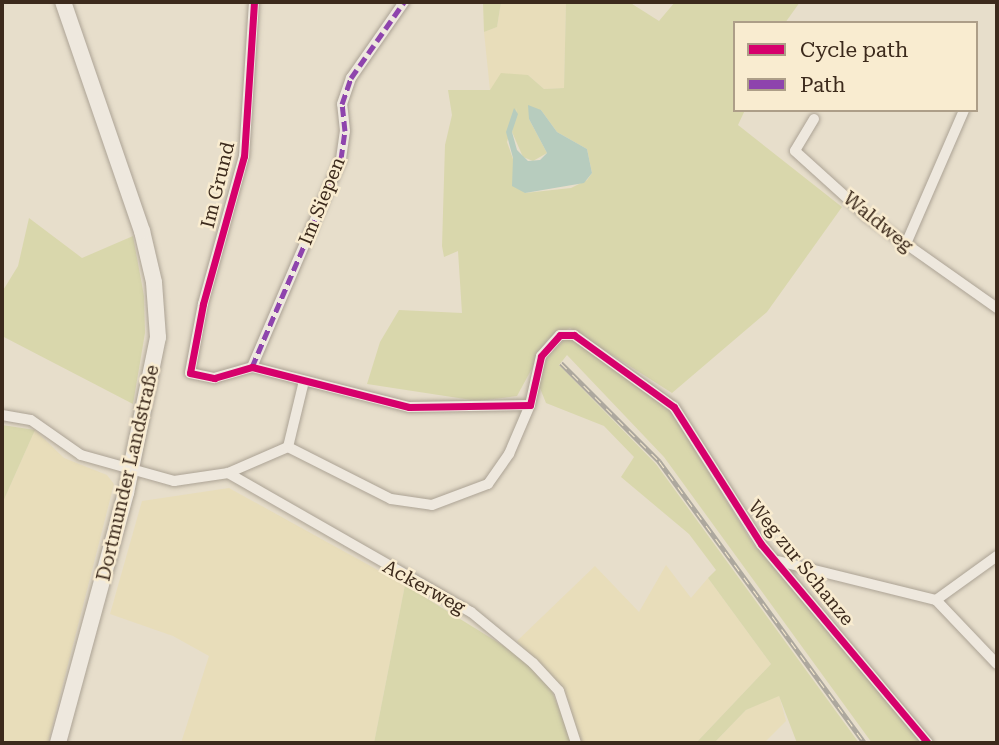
<!DOCTYPE html>
<meta charset="utf-8">
<style>
body{margin:0}
#map{position:relative;width:999px;height:745px;overflow:hidden;background:#e7decb;font-family:"Roboto Serif",serif}
div>[style]{position:absolute}
.farmland>*{inset:0;background:#e8ddba}
.green>*{inset:0;background:#d9d7ac}
.water>*{inset:0;background:#b7ccbe}
.roads{filter:drop-shadow(0 0 2px #aca395) drop-shadow(0 0 2px #aca395)}
.street>*{height:10px;margin:-5px;padding:0 5px;transform-origin:5px;border-radius:5px;background:#eee8de}
.secondary>*{height:16px;margin:-8px;padding:0 8px;transform-origin:8px;border-radius:8px;background:#eee8de}
.rail>*{height:5px;margin-top:-2.5px;transform-origin:0;background:repeating-linear-gradient(90deg,#f9ecd0 0 8px,#ada89e 0 16px);box-sizing:border-box;border-block:2px solid #ada89e}
.quiet>*{height:5px;margin-top:-2.5px;transform-origin:0;background:repeating-linear-gradient(90deg,#8e44ad 0 10px,transparent 0 15px)}
.cycleway>*{height:7px;margin:-3.5px;padding:0 3.5px;transform-origin:3.5px;border-radius:3.5px;background:#d6006c}
span{translate:-50% -50%;white-space:nowrap;text-align:center;line-height:1.15;-webkit-text-stroke:5px #f9ecd0;paint-order:stroke}
.street-label{font-size:19px;color:#3c2a1c}
.frame{position:absolute;inset:0;border:4px solid #3c2a1c;pointer-events:none}
.legend{position:absolute;left:733px;top:21px;width:245px;height:91px;box-sizing:border-box;background:#f9ecd0;border:2px solid #ad9e88;margin:0;padding:9px 12px;list-style:none;font-size:21px;color:#3c2a1c}
.legend li{display:flex;align-items:center;gap:14px;height:35px}
.legend b{width:35px;border:2px solid #ad9e88}
</style>
<div id="map">
<div class="farmland">
<div style="clip-path:polygon(501px 2px,566px 2px,564px 88px,544px 89px,528px 75px,490px 90px,484px 32px,497px 27px)"></div>
<div style="clip-path:polygon(35px 430px,64px 458px,107px 475px,114px 484px,48px 743px,2px 743px,2px 504px)"></div>
<div style="clip-path:polygon(229px 488px,405px 585px,374px 743px,181px 743px,209px 656px,173px 636px,110px 614px,142px 501px)"></div>
<div style="clip-path:polygon(666px 565px,691px 598px,708px 578px,771px 664px,696px 743px,581px 743px,567px 698px,517px 641px,595px 566px,639px 612px)"></div>
<div style="clip-path:polygon(779px 695px,786px 721px,764px 743px,714px 743px,746px 710px)"></div>
</div>
<div class="green">
<div style="clip-path:polygon(483px 2px,501px 2px,497px 27px,484px 32px)"></div>
<div style="clip-path:polygon(evenodd,566px 2px,629px 2px,659px 21px,675px 2px,800px 2px,785px 23px,735px 23px,735px 110px,745px 110px,738px 125px,842px 207px,767px 312px,672px 393px,570px 328px,548px 339px,517px 396px,478px 401px,367px 384px,380px 342px,399px 310px,462px 313px,458px 251px,444px 257px,442px 246px,445px 145px,452px 115px,448px 90px,490px 90px,501px 73px,528px 75px,544px 89px,564px 88px,566px 2px,517px 108px,512px 132px,523px 157px,533px 161px,547px 153px,529px 119px,541px 110px,557px 132px,587px 149px,592px 173px,587px 180px,571px 188px,525px 193px,507px 142px,517px 108px)"></div>
<div style="clip-path:polygon(29px 218px,82px 258px,133px 236px,144px 296px,145px 333px,133px 404px,2px 336px,2px 292px,18px 266px)"></div>
<div style="clip-path:polygon(566px 338px,573px 338px,672px 413px,753px 544px,873px 680px,920px 743px,872px 743px,664px 457px,567px 355px,559px 365px,656px 464px,859px 743px,797px 743px,779px 696px,746px 710px,714px 743px,696px 743px,771px 664px,708px 578px,716px 570px,689px 534px,621px 477px,634px 457px,604px 426px,546px 403px,538px 383px,544px 361px)"></div>
<div style="clip-path:polygon(2px 425px,35px 430px,2px 504px)"></div>
<div style="clip-path:polygon(405px 585px,525px 659px,551px 689px,573px 743px,374px 743px)"></div>
</div>
<div class="water">
<div style="clip-path:polygon(528px 105px,541px 110px,557px 132px,587px 149px,592px 173px,584px 183px,525px 193px,512px 186px,513px 158px,506px 132px,514px 108px,518px 114px,512px 132px,517px 150px,528px 161px,540px 160px,547px 153px,529px 119px)"></div>
</div>
<div class="roads">
<div class="street">
<div style="left:254px;top:2px;width:154px;rotate:93.7deg"></div>
<div style="left:244px;top:156px;width:154px;rotate:105.5deg"></div>
<div style="left:203px;top:304px;width:70px;rotate:100.7deg"></div>
<div style="left:190px;top:373px;width:25px;rotate:12deg"></div>
<div style="left:214px;top:378px;width:40px;rotate:-16deg"></div>
<div style="left:252px;top:367px;width:162px;rotate:14.3deg"></div>
<div style="left:409px;top:407px;width:121px;rotate:-0.9deg"></div>
<div style="left:530px;top:405px;width:50px;rotate:-77.3deg"></div>
<div style="left:541px;top:356px;width:28px;rotate:-48deg"></div>
<div style="left:560px;top:335px;width:14px"></div>
<div style="left:574px;top:335px;width:123px;rotate:35.8deg"></div>
<div style="left:674px;top:407px;width:162px;rotate:57.6deg"></div>
<div style="left:761px;top:544px;width:260px;rotate:50deg"></div>
<div style="left:814px;top:119px;width:37px;rotate:121deg"></div>
<div style="left:795px;top:151px;width:98px;rotate:42.1deg"></div>
<div style="left:868px;top:217px;width:158px;rotate:35.2deg"></div>
<div style="left:905px;top:246px;width:148px;rotate:-66.5deg"></div>
<div style="left:252px;top:367px;width:226px;rotate:-66.8deg"></div>
<div style="left:341px;top:159px;width:28px;rotate:-82deg"></div>
<div style="left:345px;top:131px;width:27px;rotate:-96deg"></div>
<div style="left:342px;top:104px;width:28px;rotate:-71deg"></div>
<div style="left:351px;top:78px;width:93px;rotate:-55.1deg"></div>
<div style="left:2px;top:415px;width:29px;rotate:10deg"></div>
<div style="left:31px;top:420px;width:61px;rotate:35deg"></div>
<div style="left:81px;top:455px;width:97px;rotate:15.6deg"></div>
<div style="left:174px;top:481px;width:55px;rotate:-8.4deg"></div>
<div style="left:228px;top:473px;width:65px;rotate:-23.4deg"></div>
<div style="left:288px;top:447px;width:115px;rotate:26.8deg"></div>
<div style="left:391px;top:499px;width:41px;rotate:8.3deg"></div>
<div style="left:432px;top:505px;width:60px;rotate:-20.6deg"></div>
<div style="left:488px;top:484px;width:37px;rotate:-55deg"></div>
<div style="left:509px;top:454px;width:53px;rotate:-66.8deg"></div>
<div style="left:288px;top:447px;width:68px;rotate:-76.4deg"></div>
<div style="left:228px;top:473px;width:280px;rotate:29.8deg"></div>
<div style="left:471px;top:612px;width:80px;rotate:39.4deg"></div>
<div style="left:533px;top:663px;width:38px;rotate:47deg"></div>
<div style="left:559px;top:691px;width:55px;rotate:71.9deg"></div>
<div style="left:778px;top:561px;width:163px;rotate:13.9deg"></div>
<div style="left:936px;top:600px;width:88px;rotate:46.4deg"></div>
<div style="left:936px;top:600px;width:75px;rotate:-35.8deg"></div>
</div>
<div class="secondary">
<div style="left:58px;top:743px;width:259px;rotate:-74.8deg"></div>
<div style="left:126px;top:493px;width:159px;rotate:-78.4deg"></div>
<div style="left:158px;top:337px;width:55px;rotate:-94.2deg"></div>
<div style="left:154px;top:282px;width:52px;rotate:-103.2deg"></div>
<div style="left:142px;top:231px;width:242px;rotate:-109deg"></div>
</div>
</div>
<div class="rail">
<div style="left:561px;top:363px;width:139px;rotate:45deg"></div>
<div style="left:659px;top:461px;width:349px;rotate:53.9deg"></div>
</div>
<div class="quiet">
<div style="left:252px;top:367px;width:226px;rotate:-66.8deg"></div>
<div style="left:341px;top:159px;width:28px;rotate:-82deg"></div>
<div style="left:345px;top:131px;width:27px;rotate:-96deg"></div>
<div style="left:342px;top:104px;width:28px;rotate:-71deg"></div>
<div style="left:351px;top:78px;width:93px;rotate:-55.1deg"></div>
</div>
<div class="cycleway">
<div style="left:254px;top:2px;width:154px;rotate:93.7deg"></div>
<div style="left:244px;top:156px;width:154px;rotate:105.5deg"></div>
<div style="left:203px;top:304px;width:70px;rotate:100.7deg"></div>
<div style="left:190px;top:373px;width:25px;rotate:12deg"></div>
<div style="left:214px;top:378px;width:40px;rotate:-16deg"></div>
<div style="left:252px;top:367px;width:162px;rotate:14.3deg"></div>
<div style="left:409px;top:407px;width:121px;rotate:-0.9deg"></div>
<div style="left:530px;top:405px;width:50px;rotate:-77.3deg"></div>
<div style="left:541px;top:356px;width:28px;rotate:-48deg"></div>
<div style="left:560px;top:335px;width:14px"></div>
<div style="left:574px;top:335px;width:123px;rotate:35.8deg"></div>
<div style="left:674px;top:407px;width:162px;rotate:57.6deg"></div>
<div style="left:761px;top:544px;width:260px;rotate:50deg"></div>
</div>
<div class="street-label">
<span style="left:218px;top:185px;rotate:-76deg">Im Grund</span>
<span style="left:322px;top:201px;rotate:-68deg">Im Siepen</span>
<span style="left:878px;top:222px;rotate:39deg">Waldweg</span>
<span style="left:128px;top:473px;rotate:-77deg">Dortmunder Landstraße</span>
<span style="left:801px;top:563px;rotate:51deg">Weg zur Schanze</span>
<span style="left:424px;top:587px;rotate:29deg">Ackerweg</span>
</div>
<div class="frame"></div>
<ul class="legend">
<li><b style="height:9px;background:#d6006c"></b>Cycle path</li>
<li><b style="height:9px;background:#8e44ad"></b>Path</li>
</ul>
</div>
